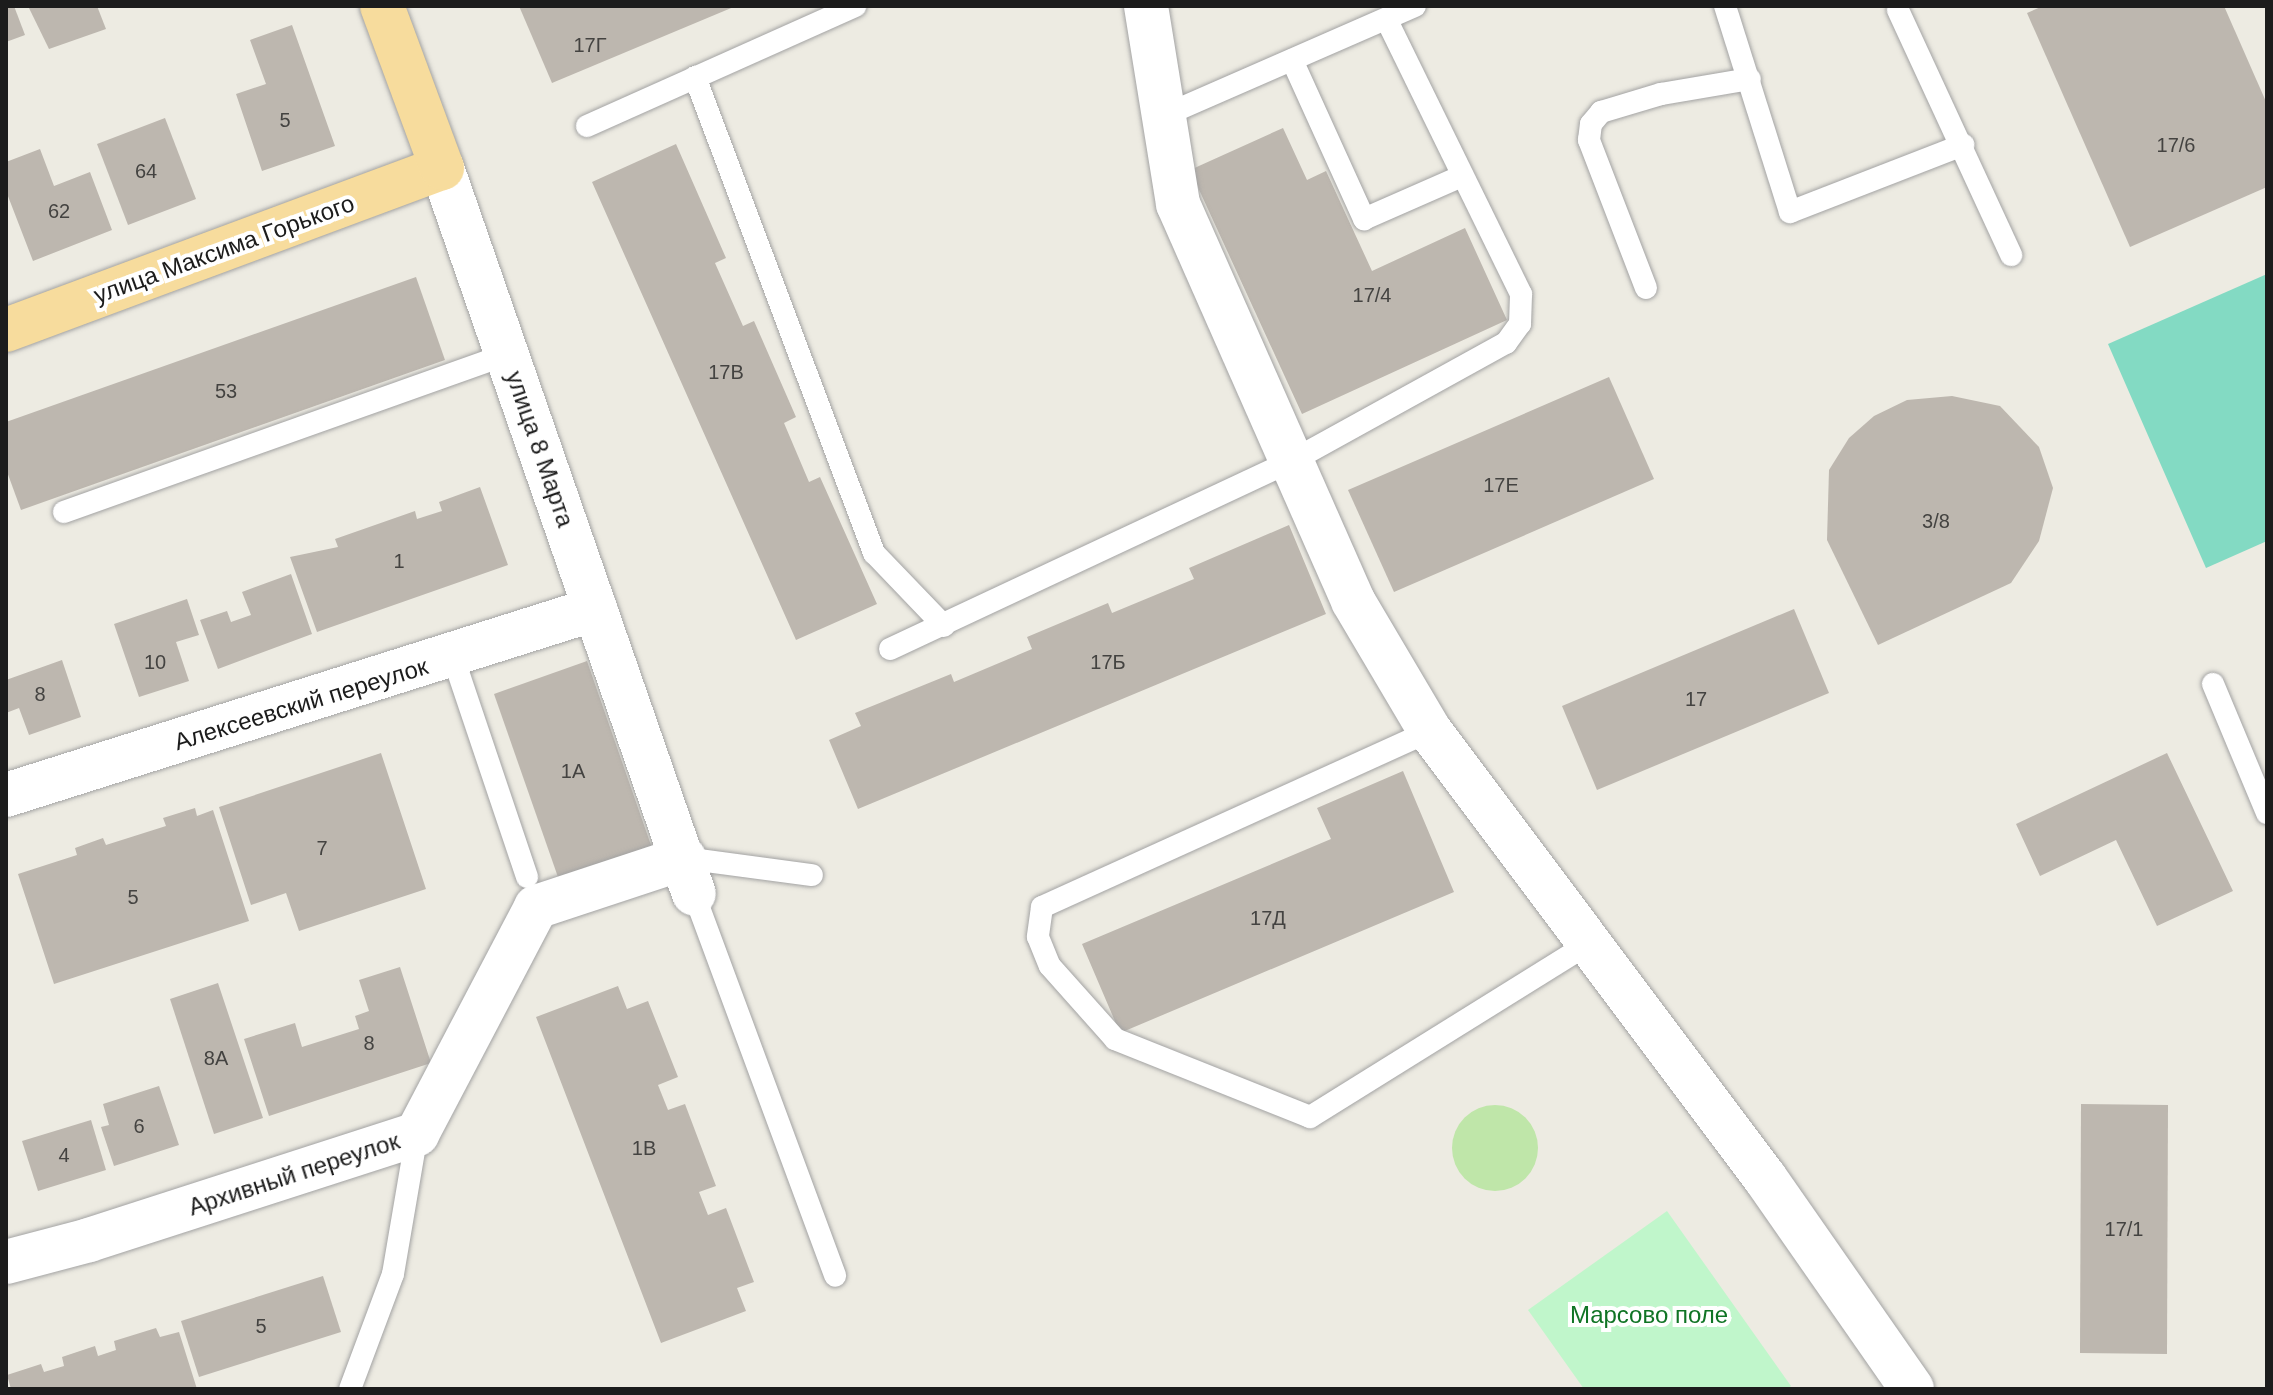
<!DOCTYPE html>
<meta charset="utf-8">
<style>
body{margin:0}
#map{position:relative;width:2273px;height:1395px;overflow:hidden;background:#edebe2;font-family:Helvetica,sans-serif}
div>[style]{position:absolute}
.grass>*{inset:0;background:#bfe6a9}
.round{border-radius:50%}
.park>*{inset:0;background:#c0f6cb}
.pitch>*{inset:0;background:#83dac3}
.building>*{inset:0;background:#bdb7af}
.roads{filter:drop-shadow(0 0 2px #a3a3a3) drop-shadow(0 0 2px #a3a3a3)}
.service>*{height:22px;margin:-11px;padding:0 11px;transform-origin:11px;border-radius:11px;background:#fff}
.minor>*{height:44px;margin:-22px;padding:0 22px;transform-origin:22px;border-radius:22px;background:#fff}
.primary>*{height:44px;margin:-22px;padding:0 22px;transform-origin:22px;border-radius:22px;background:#f7dc9d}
span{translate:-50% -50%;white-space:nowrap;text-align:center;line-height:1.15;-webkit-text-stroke:8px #fff;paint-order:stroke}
.number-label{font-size:20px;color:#444341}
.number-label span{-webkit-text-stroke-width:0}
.street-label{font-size:24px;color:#1c1c1c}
.park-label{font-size:24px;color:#107425}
.frame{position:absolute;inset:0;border:8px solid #1c1c1c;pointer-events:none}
</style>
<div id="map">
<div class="grass">
<div class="round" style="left:1452px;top:1105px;width:86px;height:86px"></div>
</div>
<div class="park">
<div style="clip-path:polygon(1667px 1211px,1791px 1386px,1787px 1389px,1584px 1389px,1528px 1310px)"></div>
</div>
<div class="pitch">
<div style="clip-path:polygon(2267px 274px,2267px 541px,2206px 568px,2108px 344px)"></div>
</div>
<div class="building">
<div style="clip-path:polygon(6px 6px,14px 6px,25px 35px,6px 42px)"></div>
<div style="clip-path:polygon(28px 6px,97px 6px,106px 29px,49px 49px)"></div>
<div style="clip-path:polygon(519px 6px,736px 6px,552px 83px)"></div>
<div style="clip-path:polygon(2043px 6px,2224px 6px,2267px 104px,2267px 187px,2130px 247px,2027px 13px)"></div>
<div style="clip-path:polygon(292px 25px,335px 146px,262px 171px,236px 94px,266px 84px,250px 40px)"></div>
<div style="clip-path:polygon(165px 118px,196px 199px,128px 225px,97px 144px)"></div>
<div style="clip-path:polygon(1283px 128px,1307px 180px,1326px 171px,1372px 271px,1465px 228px,1507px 320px,1302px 414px,1190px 170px)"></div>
<div style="clip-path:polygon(676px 144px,726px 258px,715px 263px,743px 326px,754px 321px,796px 417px,784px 423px,809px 482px,820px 477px,877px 604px,796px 640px,592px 182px)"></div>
<div style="clip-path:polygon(40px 149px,54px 186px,90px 172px,112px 230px,33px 261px,6px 191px,6px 162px)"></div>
<div style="clip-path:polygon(416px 277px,445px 360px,21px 510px,6px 469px,6px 422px)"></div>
<div style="clip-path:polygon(1609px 377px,1654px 479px,1394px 592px,1348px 490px)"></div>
<div style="clip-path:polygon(1952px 396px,2000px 406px,2039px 447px,2053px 488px,2039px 541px,2011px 583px,1878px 645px,1827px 540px,1829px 470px,1849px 438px,1874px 416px,1907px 400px)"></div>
<div style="clip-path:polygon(480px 487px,508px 565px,317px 632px,290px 557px,338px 547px,335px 539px,415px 511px,417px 519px,442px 511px,439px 502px)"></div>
<div style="clip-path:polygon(1289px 525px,1326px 614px,858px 809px,829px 740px,861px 726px,855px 713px,951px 674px,954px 682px,1032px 649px,1027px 637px,1108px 603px,1112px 613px,1194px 579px,1189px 568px)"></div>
<div style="clip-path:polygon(291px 574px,312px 634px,218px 669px,200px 620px,227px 611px,231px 622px,251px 615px,242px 592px)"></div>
<div style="clip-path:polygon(187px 599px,199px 635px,176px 642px,189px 681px,139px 697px,114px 624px)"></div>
<div style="clip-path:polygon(1794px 609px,1829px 693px,1597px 790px,1562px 706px)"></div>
<div style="clip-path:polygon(62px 660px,81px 717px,29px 735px,19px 708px,6px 713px,6px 680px)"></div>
<div style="clip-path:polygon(587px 661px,652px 848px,559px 880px,494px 694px)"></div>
<div style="clip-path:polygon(381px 753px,426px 889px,299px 931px,286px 893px,251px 905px,219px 807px)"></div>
<div style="clip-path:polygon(2167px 753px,2233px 891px,2157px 926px,2116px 840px,2040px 876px,2016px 824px)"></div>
<div style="clip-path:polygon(1403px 771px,1454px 892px,1120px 1033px,1082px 944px,1331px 839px,1317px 808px)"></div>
<div style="clip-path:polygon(195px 808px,197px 816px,213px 810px,249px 921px,54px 984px,18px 874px,77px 855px,75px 848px,103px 838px,106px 845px,166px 826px,163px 818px)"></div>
<div style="clip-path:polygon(400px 967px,431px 1063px,269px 1116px,244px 1039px,295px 1023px,302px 1047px,359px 1029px,355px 1016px,369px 1011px,359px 980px)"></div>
<div style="clip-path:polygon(218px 983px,263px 1118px,214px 1134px,170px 999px)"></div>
<div style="clip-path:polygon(618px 986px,627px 1009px,648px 1001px,678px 1077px,658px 1085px,668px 1110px,685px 1104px,716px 1186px,699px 1192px,708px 1215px,726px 1208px,754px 1282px,737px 1288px,746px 1311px,661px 1343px,536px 1017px)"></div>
<div style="clip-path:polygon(159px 1086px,179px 1145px,114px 1166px,101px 1127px,109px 1125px,103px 1104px)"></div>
<div style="clip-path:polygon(2081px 1104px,2168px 1105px,2167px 1354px,2080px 1353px)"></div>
<div style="clip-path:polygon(91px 1120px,106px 1170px,38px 1191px,22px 1141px)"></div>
<div style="clip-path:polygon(323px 1276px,341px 1332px,199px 1377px,181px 1321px)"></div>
<div style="clip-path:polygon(156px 1328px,160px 1337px,179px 1332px,197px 1389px,11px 1389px,7px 1375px,41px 1364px,44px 1372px,64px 1366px,62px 1357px,95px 1346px,98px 1356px,116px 1350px,114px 1341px)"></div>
</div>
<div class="roads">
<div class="service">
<div style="left:1725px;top:6px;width:216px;rotate:72.5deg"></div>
<div style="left:1790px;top:212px;width:186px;rotate:-21.2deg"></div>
<div style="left:1898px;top:10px;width:270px;rotate:65.2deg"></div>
<div style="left:1292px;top:60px;width:175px;rotate:65.6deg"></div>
<div style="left:1364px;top:219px;width:107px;rotate:-23.7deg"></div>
<div style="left:695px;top:77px;width:509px;rotate:69.39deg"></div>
<div style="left:874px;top:553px;width:101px;rotate:46.2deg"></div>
<div style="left:1163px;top:116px;width:275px;rotate:-23.6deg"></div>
<div style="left:587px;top:126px;width:294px;rotate:-24.1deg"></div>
<div style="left:1646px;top:288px;width:159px;rotate:-111.1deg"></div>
<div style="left:1589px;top:140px;width:16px;rotate:-83deg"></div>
<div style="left:1591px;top:124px;width:16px;rotate:-50deg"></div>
<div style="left:1601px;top:112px;width:63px;rotate:-16.7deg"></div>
<div style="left:1661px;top:94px;width:90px;rotate:-9.6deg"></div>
<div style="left:64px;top:512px;width:470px;rotate:-19.6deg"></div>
<div style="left:890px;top:649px;width:442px;rotate:-25.1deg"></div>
<div style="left:1290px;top:462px;width:247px;rotate:-28.9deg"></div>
<div style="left:1506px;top:343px;width:24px;rotate:-54deg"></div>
<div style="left:1520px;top:324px;width:30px;rotate:-88deg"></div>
<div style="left:1521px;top:294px;width:305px;rotate:-116.1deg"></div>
<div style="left:453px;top:657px;width:232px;rotate:71.4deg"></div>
<div style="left:2213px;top:684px;width:140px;rotate:67.3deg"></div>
<div style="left:1430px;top:731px;width:426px;rotate:155.6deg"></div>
<div style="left:1042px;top:907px;width:30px;rotate:98deg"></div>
<div style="left:1038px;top:937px;width:31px;rotate:68deg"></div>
<div style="left:1050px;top:966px;width:98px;rotate:48.3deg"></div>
<div style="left:1115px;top:1039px;width:210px;rotate:21.8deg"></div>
<div style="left:1310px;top:1117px;width:330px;rotate:-31.9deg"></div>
<div style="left:684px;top:858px;width:129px;rotate:7.6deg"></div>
<div style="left:694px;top:894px;width:407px;rotate:69.7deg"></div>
<div style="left:350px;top:1389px;width:123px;rotate:-69.5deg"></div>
<div style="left:393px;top:1274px;width:142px;rotate:-80.3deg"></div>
</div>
<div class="minor">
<div style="left:1146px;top:6px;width:201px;rotate:80.8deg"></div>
<div style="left:1178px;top:204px;width:434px;rotate:66.2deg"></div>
<div style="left:1353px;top:601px;width:151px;rotate:59.4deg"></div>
<div style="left:1430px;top:731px;width:559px;rotate:53.15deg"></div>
<div style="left:1765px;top:1178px;width:257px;rotate:55.1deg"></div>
<div style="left:442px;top:168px;width:768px;rotate:70.86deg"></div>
<div style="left:6px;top:795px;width:618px;rotate:-17.53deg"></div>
<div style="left:6px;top:1262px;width:86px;rotate:-14.8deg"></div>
<div style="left:89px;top:1240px;width:345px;rotate:-17.9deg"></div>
<div style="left:417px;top:1134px;width:256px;rotate:-62.3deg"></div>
<div style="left:536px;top:907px;width:156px;rotate:-18.3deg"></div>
</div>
<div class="primary">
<div style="left:6px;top:330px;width:465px;rotate:-20.4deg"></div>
<div style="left:442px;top:168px;width:173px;rotate:-110.3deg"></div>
</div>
</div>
<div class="number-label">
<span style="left:590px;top:45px">17Г</span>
<span style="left:285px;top:120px">5</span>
<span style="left:2176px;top:145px">17/6</span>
<span style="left:146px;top:171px">64</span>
<span style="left:59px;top:211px">62</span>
<span style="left:1372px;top:295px">17/4</span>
<span style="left:726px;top:372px">17В</span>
<span style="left:226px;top:391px">53</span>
<span style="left:1501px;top:485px">17E</span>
<span style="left:1936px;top:521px">3/8</span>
<span style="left:399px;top:561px">1</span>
<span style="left:155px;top:662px">10</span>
<span style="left:1108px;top:662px">17Б</span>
<span style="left:40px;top:694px">8</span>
<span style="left:1696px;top:699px">17</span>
<span style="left:573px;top:771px">1А</span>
<span style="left:322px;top:848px">7</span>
<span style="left:133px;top:897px">5</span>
<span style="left:1268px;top:918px">17Д</span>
<span style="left:369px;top:1043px">8</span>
<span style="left:216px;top:1058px">8А</span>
<span style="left:139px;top:1126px">6</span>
<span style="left:644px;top:1148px">1В</span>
<span style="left:64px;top:1155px">4</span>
<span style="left:2124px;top:1229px">17/1</span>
<span style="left:261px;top:1326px">5</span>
</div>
<div class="street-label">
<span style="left:224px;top:249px;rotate:-20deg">улица Максима Горького</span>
<span style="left:540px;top:449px;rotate:71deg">улица 8 Марта</span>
<span style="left:301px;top:704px;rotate:-17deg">Алексеевский переулок</span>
<span style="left:294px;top:1174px;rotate:-18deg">Архивный переулок</span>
</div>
<div class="park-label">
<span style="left:1649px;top:1315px">Марсово поле</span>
</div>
<div class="frame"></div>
</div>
